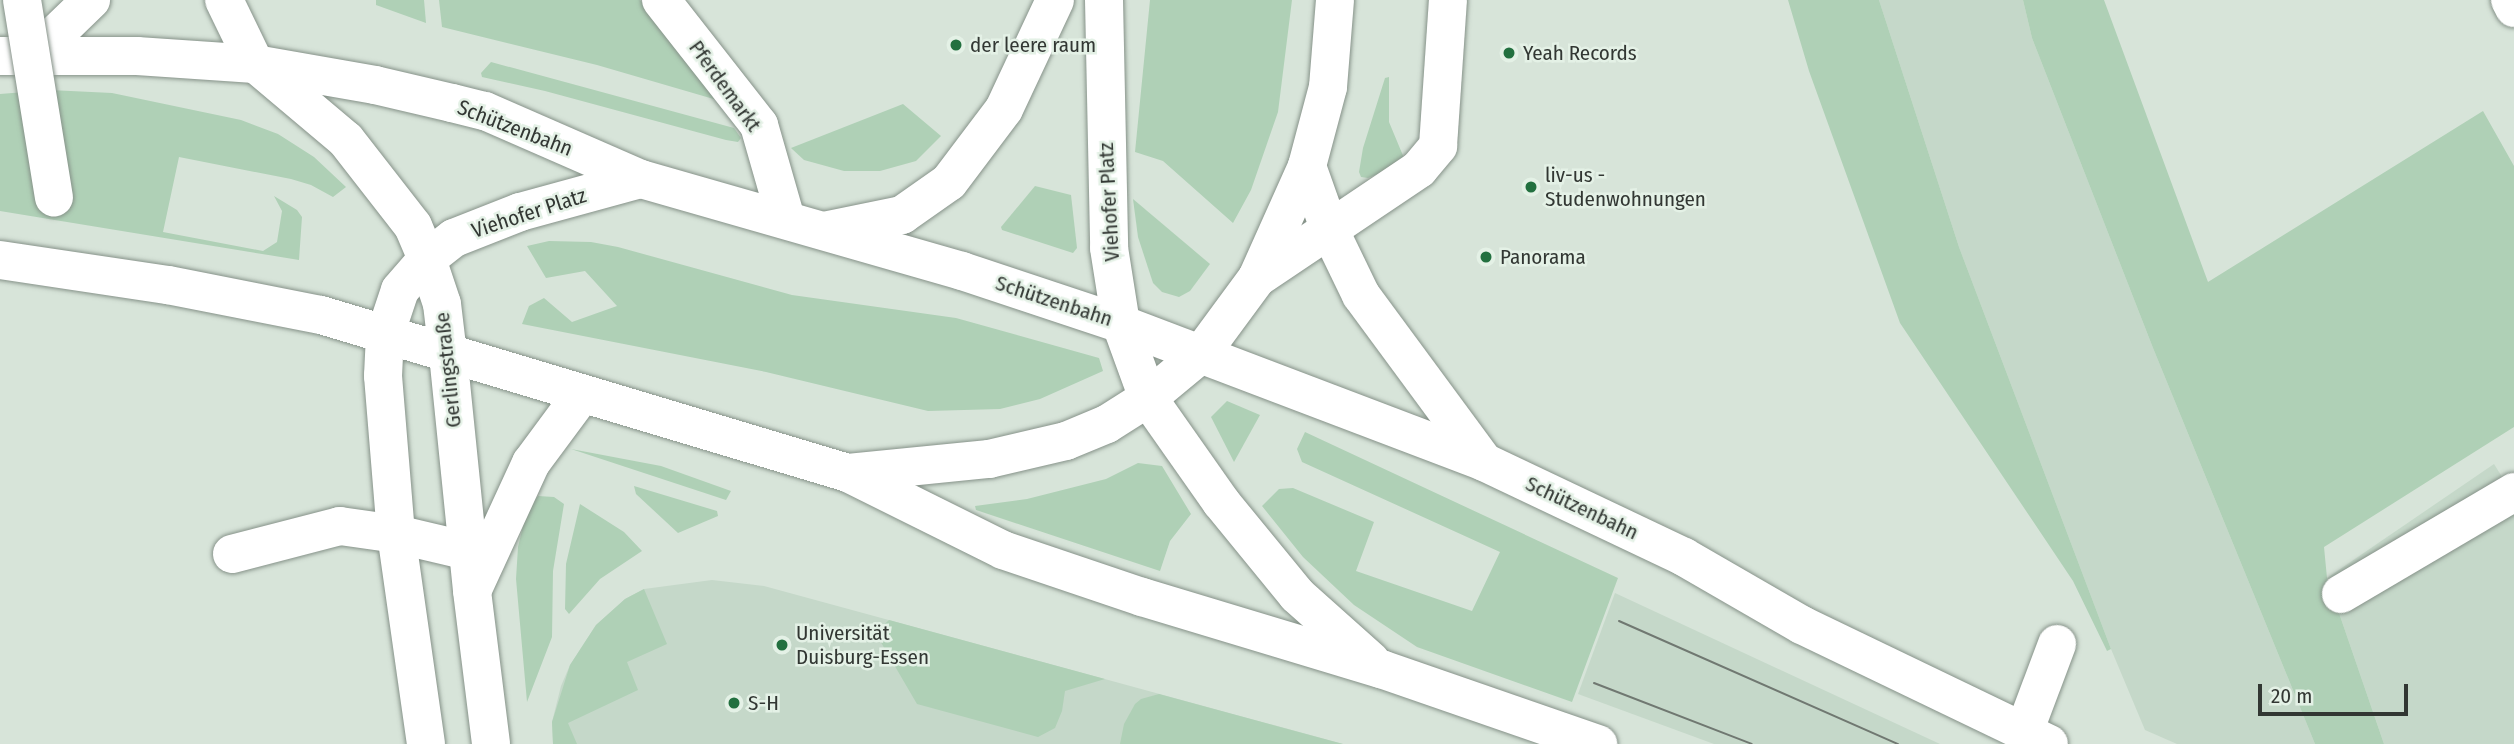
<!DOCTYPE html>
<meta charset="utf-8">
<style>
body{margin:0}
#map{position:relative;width:2514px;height:744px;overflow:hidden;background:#d7e4d9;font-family:"Fira Sans Condensed",sans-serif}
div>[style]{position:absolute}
.built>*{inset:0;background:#c5d8c9}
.green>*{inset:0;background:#afd0b6}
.roads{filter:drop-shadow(0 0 2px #869289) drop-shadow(0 0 2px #869289)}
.minor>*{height:38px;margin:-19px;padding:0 19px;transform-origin:19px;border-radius:19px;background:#fff}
.major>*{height:38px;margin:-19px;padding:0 19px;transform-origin:19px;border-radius:19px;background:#fff}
.tram>*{height:2px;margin:-1px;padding:0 1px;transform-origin:1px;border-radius:1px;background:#707871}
.bridges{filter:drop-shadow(0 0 2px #869289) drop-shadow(0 0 2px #869289)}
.minor-bridge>*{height:38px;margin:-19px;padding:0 19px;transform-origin:19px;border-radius:19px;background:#fff}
.dots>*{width:19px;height:19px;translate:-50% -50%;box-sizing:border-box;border:4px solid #e4f1e6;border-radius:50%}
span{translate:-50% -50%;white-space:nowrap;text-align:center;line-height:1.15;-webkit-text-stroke:5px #e4f1e6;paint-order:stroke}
.poi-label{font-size:21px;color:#323733}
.left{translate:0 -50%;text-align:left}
.street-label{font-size:21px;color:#323733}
.scale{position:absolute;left:2258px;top:684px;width:150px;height:32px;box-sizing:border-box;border:4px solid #323733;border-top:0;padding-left:9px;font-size:21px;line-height:24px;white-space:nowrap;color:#323733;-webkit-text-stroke:5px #e4f1e6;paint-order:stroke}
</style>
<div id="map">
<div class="built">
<div style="clip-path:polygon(1879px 0,2023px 0,2032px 38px,2153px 348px,2315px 744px,2177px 744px,2145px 730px,2111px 649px,1959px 247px)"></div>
<div style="clip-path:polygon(2494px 464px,2514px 496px,2514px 744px,2384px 744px,2327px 578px)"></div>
<div style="clip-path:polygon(712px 580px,764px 586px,1343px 744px,553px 744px,552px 722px,561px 686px,570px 665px,596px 625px,625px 599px,644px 589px)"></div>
<div style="clip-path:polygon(1615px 593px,1940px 744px,1714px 744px,1578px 694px)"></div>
</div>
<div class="green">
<div style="clip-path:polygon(376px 0,424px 0,426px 23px,376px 5px)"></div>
<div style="clip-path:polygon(439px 0,640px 0,717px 100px,597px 65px,442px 27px)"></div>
<div style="clip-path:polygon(1150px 0,1292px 0,1278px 112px,1251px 190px,1233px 223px,1163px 161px,1135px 152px)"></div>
<div style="clip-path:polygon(1788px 0,1879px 0,1959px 247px,2111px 649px,2107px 651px,2073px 581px,1900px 323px,1809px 71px)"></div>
<div style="clip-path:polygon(2023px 0,2104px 0,2208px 282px,2483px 111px,2514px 166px,2514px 427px,2324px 547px,2327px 578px,2384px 744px,2315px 744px,2153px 348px,2032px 38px)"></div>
<div style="clip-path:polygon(491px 62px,734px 128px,741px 138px,738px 142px,726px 140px,545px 91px,482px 77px,481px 73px)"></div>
<div style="clip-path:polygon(1389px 77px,1389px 122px,1404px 158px,1392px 168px,1368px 178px,1361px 177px,1359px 172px,1363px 148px,1385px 78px)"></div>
<div style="clip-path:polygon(50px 90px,112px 93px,241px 120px,278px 134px,314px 157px,346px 187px,333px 197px,311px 185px,291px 179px,179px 157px,163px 232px,263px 251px,277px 242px,282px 211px,274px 196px,297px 210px,302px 217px,299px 260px,0 211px,0 94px)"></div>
<div style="clip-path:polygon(903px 104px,941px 136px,916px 161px,880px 171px,844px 171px,804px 160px,791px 148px)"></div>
<div style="clip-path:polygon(1035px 186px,1071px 195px,1077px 248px,1073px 253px,1002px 230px,1001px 227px)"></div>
<div style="clip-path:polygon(1133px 199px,1210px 264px,1190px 291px,1179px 297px,1162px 292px,1153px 283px,1138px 237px)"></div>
<div style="clip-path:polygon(549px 241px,591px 242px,618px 247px,792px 295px,956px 318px,1099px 358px,1103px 371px,1040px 399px,1000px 409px,928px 411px,766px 372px,522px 324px,529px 306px,544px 298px,572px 322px,617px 306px,585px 271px,546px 278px,527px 246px)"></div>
<div style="clip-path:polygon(1227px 401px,1260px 415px,1234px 462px,1211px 417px)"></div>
<div style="clip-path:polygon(1305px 432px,1618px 578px,1572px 702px,1417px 647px,1354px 605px,1303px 557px,1262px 506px,1279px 489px,1293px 488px,1374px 522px,1356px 571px,1472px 611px,1500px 552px,1302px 462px,1297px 449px)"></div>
<div style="clip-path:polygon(571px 449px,661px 466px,731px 491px,726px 500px)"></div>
<div style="clip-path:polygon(1138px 463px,1162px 466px,1191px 514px,1170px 541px,1160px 571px,976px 510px,975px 506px,1027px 499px,1106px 479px)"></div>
<div style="clip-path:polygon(634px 486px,717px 511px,718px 516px,678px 533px,636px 494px)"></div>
<div style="clip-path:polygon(538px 496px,554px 497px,564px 504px,553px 571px,552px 637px,527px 702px,516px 579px,518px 547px,527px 509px)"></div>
<div style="clip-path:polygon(580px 504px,624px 532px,642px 551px,600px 579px,569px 614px,565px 609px,566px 564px)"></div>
<div style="clip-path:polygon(644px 589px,667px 644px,627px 662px,638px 690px,568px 723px,577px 744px,553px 744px,552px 722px,570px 665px,596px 625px,625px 599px)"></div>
<div style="clip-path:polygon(889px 620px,1105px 679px,1065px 691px,1062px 711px,1055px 728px,1038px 737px,917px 704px,879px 639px,878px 630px)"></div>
<div style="clip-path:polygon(1159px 694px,1343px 744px,1120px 744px,1124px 724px,1135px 704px,1141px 699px)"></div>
</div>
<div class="roads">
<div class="minor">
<div style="left:224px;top:0;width:71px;rotate:64.2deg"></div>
<div style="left:661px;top:0;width:159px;rotate:51.9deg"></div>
<div style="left:759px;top:125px;width:98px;rotate:74deg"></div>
<div style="left:2510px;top:0;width:9px;rotate:63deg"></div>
<div style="left:35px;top:54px;width:78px;rotate:-44deg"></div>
<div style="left:1257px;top:278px;width:195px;rotate:-33.9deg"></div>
<div style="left:1419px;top:169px;width:30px;rotate:-50deg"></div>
<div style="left:1438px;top:146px;width:146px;rotate:-86.1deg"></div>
<div style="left:232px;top:554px;width:112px;rotate:-14.5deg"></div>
<div style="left:340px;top:526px;width:57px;rotate:8.1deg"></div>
<div style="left:396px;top:534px;width:74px;rotate:13.3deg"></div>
<div style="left:2341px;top:594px;width:201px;rotate:-30.5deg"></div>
<div style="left:2024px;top:732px;width:94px;rotate:-69.4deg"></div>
</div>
<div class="major">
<div style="left:1104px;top:0;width:248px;rotate:88.8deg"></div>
<div style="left:1109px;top:248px;width:77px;rotate:81deg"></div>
<div style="left:1121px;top:324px;width:79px;rotate:70deg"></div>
<div style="left:1148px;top:398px;width:127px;rotate:54.9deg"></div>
<div style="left:1221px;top:502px;width:120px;rotate:50.7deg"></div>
<div style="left:1297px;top:595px;width:99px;rotate:41.7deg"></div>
<div style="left:0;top:56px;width:137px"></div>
<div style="left:137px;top:56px;width:118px;rotate:3.9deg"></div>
<div style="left:255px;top:64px;width:122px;rotate:9.9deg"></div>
<div style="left:375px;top:85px;width:79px;rotate:13.2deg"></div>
<div style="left:452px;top:103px;width:34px;rotate:14deg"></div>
<div style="left:485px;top:111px;width:170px;rotate:23.6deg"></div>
<div style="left:641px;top:179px;width:334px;rotate:16deg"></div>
<div style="left:962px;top:271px;width:168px;rotate:18.4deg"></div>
<div style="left:1121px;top:324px;width:388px;rotate:20.8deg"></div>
<div style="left:1484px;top:462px;width:221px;rotate:25.4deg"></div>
<div style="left:1684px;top:557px;width:136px;rotate:30deg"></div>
<div style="left:1802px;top:625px;width:274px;rotate:25.7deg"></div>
<div style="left:257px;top:65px;width:116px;rotate:40.1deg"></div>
<div style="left:346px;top:140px;width:109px;rotate:52.1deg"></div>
<div style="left:413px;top:226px;width:36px;rotate:67deg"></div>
<div style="left:427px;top:259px;width:47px;rotate:71.6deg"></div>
<div style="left:442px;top:304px;width:50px;rotate:83.2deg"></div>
<div style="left:448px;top:354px;width:238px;rotate:84.2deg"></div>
<div style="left:472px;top:591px;width:154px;rotate:82.9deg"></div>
<div style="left:1307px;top:166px;width:69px;rotate:70.5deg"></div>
<div style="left:1330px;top:231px;width:71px;rotate:64.2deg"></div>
<div style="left:1361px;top:295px;width:207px;rotate:53.6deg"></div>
<div style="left:828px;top:230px;width:76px;rotate:-11.5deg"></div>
<div style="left:902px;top:215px;width:57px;rotate:-35.1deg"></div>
<div style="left:949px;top:182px;width:91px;rotate:-53deg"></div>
<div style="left:1004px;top:109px;width:120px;rotate:-64.9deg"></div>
<div style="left:0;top:260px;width:170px;rotate:8.5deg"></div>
<div style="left:168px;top:285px;width:156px;rotate:11.1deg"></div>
<div style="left:321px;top:315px;width:550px;rotate:16.69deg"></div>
<div style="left:848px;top:473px;width:173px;rotate:26.4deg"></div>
<div style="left:1003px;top:550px;width:147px;rotate:18.7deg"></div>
<div style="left:1142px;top:597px;width:250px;rotate:16.8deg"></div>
<div style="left:1381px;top:669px;width:230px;rotate:19.1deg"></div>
<div style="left:848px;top:473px;width:142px;rotate:-5.7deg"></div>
<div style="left:989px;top:459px;width:79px;rotate:-13.2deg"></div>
<div style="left:1066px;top:441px;width:44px;rotate:-22.5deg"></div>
<div style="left:1107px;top:424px;width:49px;rotate:-32.4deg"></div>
<div style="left:1148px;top:398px;width:69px;rotate:-39.7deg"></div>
<div style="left:1201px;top:354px;width:94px;rotate:-53.6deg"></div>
<div style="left:1257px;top:278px;width:123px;rotate:-65.9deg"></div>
<div style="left:1307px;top:166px;width:82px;rotate:-75.1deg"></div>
<div style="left:1328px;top:87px;width:87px;rotate:-85.4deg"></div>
<div style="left:473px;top:589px;width:139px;rotate:-65.3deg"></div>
<div style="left:531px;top:463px;width:86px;rotate:-53.5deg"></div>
<div style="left:426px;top:744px;width:212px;rotate:-98.1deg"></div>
<div style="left:396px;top:534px;width:159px;rotate:-94.7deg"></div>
<div style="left:383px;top:376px;width:41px;rotate:-87.2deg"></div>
<div style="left:385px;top:335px;width:47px;rotate:-71.6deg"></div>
<div style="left:400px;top:290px;width:41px;rotate:-48.9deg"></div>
<div style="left:427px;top:259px;width:34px;rotate:-38deg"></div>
<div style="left:454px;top:238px;width:71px;rotate:-21.5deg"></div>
<div style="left:520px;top:212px;width:125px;rotate:-15.3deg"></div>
</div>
</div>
<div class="tram">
<div style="left:1619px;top:621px;width:305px;rotate:23.8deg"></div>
<div style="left:1594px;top:683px;width:169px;rotate:21.1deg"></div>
</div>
<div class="bridges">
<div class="minor-bridge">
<div style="left:22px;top:0;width:200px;rotate:80.8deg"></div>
</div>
</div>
<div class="dots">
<div style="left:956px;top:45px;background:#22703f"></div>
<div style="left:1509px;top:53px;background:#22703f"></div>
<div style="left:1531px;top:187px;background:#22703f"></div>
<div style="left:1486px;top:257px;background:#22703f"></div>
<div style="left:782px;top:645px;background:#22703f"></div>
<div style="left:734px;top:703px;background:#22703f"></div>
</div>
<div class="poi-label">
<span class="left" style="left:970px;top:45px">der leere raum</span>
<span class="left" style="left:1523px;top:53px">Yeah Records</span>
<span class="left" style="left:1545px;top:187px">liv-us -<br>Studenwohnungen</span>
<span class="left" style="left:1500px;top:257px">Panorama</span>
<span class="left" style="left:796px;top:645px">Universität<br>Duisburg-Essen</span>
<span class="left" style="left:748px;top:703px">S-H</span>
</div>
<div class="street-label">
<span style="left:725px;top:86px;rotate:54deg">Pferdemarkt</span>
<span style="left:515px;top:128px;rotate:21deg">Schützenbahn</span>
<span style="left:1109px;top:202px;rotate:-93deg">Viehofer Platz</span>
<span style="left:529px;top:213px;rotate:-18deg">Viehofer Platz</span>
<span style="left:1054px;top:301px;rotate:18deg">Schützenbahn</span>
<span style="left:448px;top:370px;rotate:-96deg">Gerlingstraße</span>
<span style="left:1582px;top:508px;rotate:25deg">Schützenbahn</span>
</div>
<div class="scale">20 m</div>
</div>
